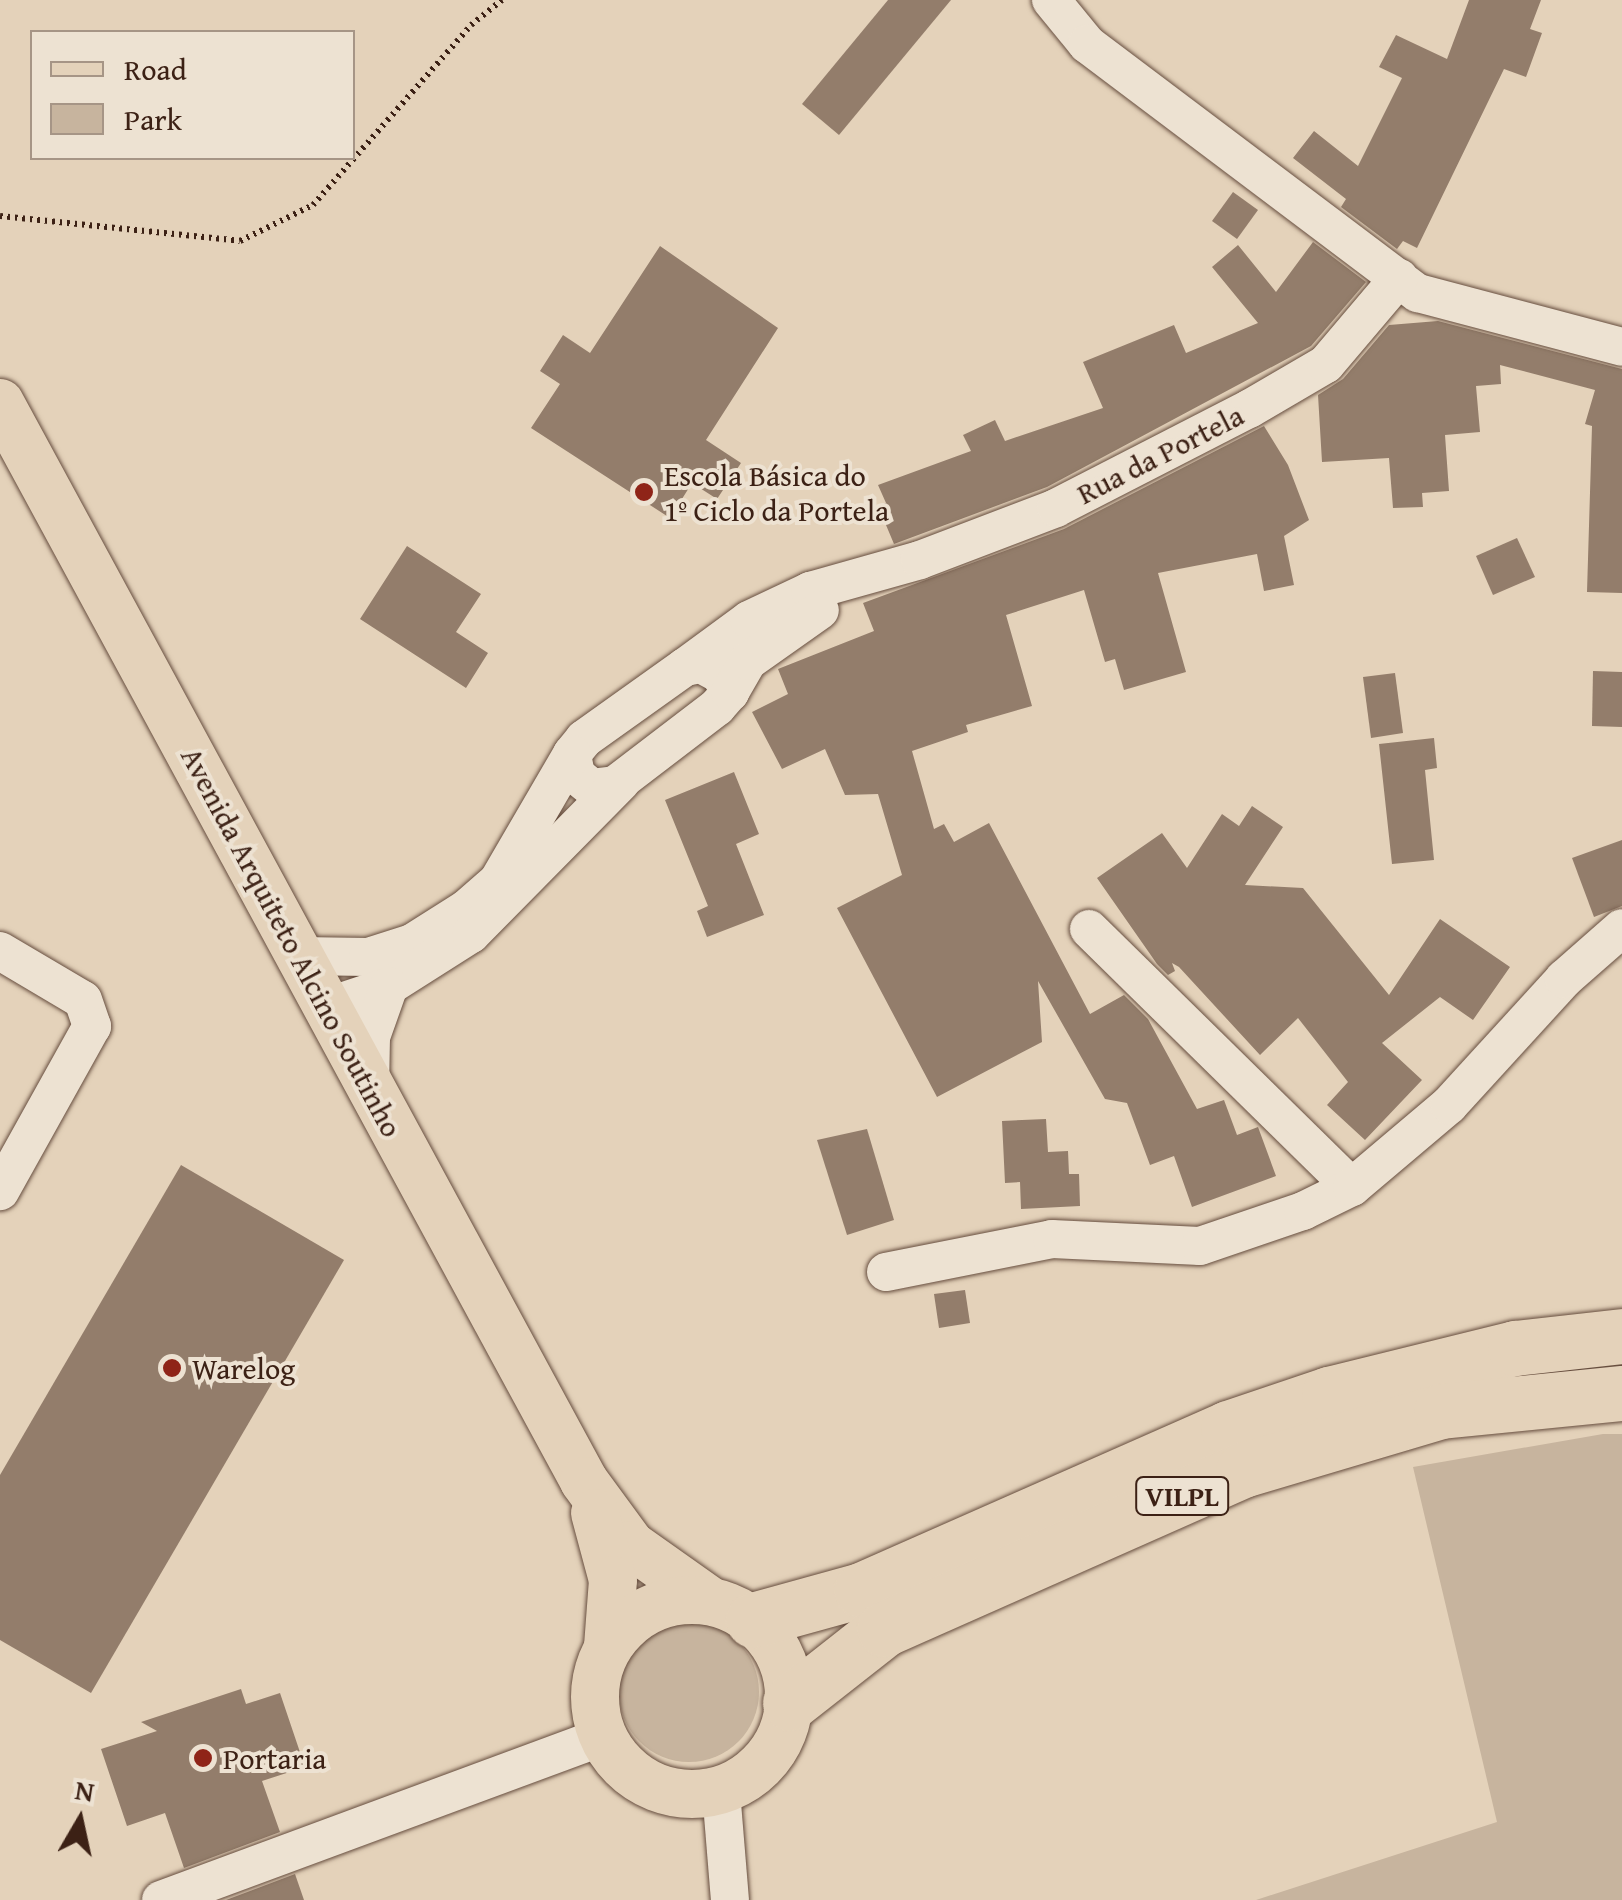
<!DOCTYPE html>
<meta charset="utf-8">
<style>
body{margin:0}
#map{position:relative;width:1622px;height:1900px;overflow:hidden;background:#e4d2ba;font-family:"Gentium Book Plus",serif}
div>[style]{position:absolute}
.green>*{inset:0;background:#c7b49e}
.round{border-radius:50%}
.building>*{inset:0;background:#937d6b}
.path>*{height:6px;margin-top:-3px;transform-origin:0;background:repeating-linear-gradient(90deg,#3c2115 0 2.5px,transparent 0 7.5px)}
.roads{filter:drop-shadow(0 0 2px #664d3e) drop-shadow(0 0 2px #664d3e)}
.minor>*{height:38px;margin:-19px;padding:0 19px;transform-origin:19px;border-radius:19px;background:#ede2d2}
.major>*{height:48px;margin:-24px;padding:0 24px;transform-origin:24px;border-radius:24px;background:#e4d2ba}
.major>.ring{margin:-24px;padding:0;box-sizing:content-box;background:none;border:48px solid #e4d2ba;border-radius:50%}
.highway>*{height:55px;margin:-27.5px;padding:0 27.5px;transform-origin:27.5px;border-radius:27.5px;background:#e4d2ba}
.dots>*{width:28px;height:28px;translate:-50% -50%;box-sizing:border-box;border:5px solid #ede2d2;border-radius:50%}
span{translate:-50% -50%;white-space:nowrap;text-align:center;line-height:1.15;-webkit-text-stroke:8px #ede2d2;paint-order:stroke}
.shield-label span{padding:2px 8px;background:#ede2d2;border:2px solid;border-radius:8px;-webkit-text-stroke-width:0}
.shield-label{font-size:28px;color:#3c2115;font-weight:700}
.street-label{font-size:30px;color:#3c2115}
.poi-label{font-size:30px;color:#3c2115}
.left{translate:0 -50%;text-align:left}
.legend{position:absolute;left:30px;top:30px;width:325px;height:130px;box-sizing:border-box;background:#ede2d2;border:2px solid #a69586;margin:0;padding:12px 18px;list-style:none;font-size:30px;color:#3c2115}
.legend li{display:flex;align-items:center;gap:20px;height:50px}
.legend b{width:50px;border:2px solid #a69586}
.north{position:absolute;left:30px;top:1770px;width:100px;height:100px;-webkit-text-stroke:8px #ede2d2;paint-order:stroke;rotate:9deg;font-size:28px;font-weight:700;line-height:40px;text-align:center;color:#3c2115}
.north::after{content:'';display:block;margin:auto;width:35px;height:45px;background:#3c2115;clip-path:polygon(50% 0,100% 100%,50% 72%,0 100%)}
</style>
<div id="map">
<div class="green">
<div style="clip-path:polygon(1603px 1434px,1622px 1434px,1622px 1900px,1256px 1900px,1497px 1822px,1413px 1467px)"></div>
<div class="round" style="left:619px;top:1622px;width:140px;height:140px"></div>
</div>
<div class="building">
<div style="clip-path:polygon(888px 0,951px 0,839px 135px,802px 104px)"></div>
<div style="clip-path:polygon(1469px 0,1541px 0,1530px 29px,1542px 33px,1526px 77px,1504px 69px,1417px 248px,1403px 241px,1397px 249px,1341px 207px,1346px 199px,1293px 158px,1314px 131px,1358px 166px,1402px 78px,1379px 67px,1396px 35px,1447px 59px)"></div>
<div style="clip-path:polygon(1233px 192px,1258px 210px,1237px 239px,1212px 221px)"></div>
<div style="clip-path:polygon(1313px 242px,1366px 282px,1311px 346px,1047px 487px,894px 544px,878px 506px,886px 503px,878px 485px,971px 451px,963px 435px,995px 420px,1005px 441px,1103px 408px,1083px 362px,1174px 325px,1186px 353px,1258px 323px,1212px 267px,1238px 245px,1276px 292px)"></div>
<div style="clip-path:polygon(660px 246px,778px 328px,706px 440px,741px 463px,717px 499px,692px 483px,670px 518px,531px 428px,560px 384px,540px 371px,563px 335px,590px 353px)"></div>
<div style="clip-path:polygon(1438px 321px,1622px 369px,1622px 593px,1587px 592px,1592px 426px,1585px 424px,1595px 390px,1500px 365px,1501px 384px,1476px 386px,1480px 432px,1445px 435px,1449px 491px,1422px 493px,1423px 507px,1393px 508px,1389px 458px,1322px 462px,1318px 395px,1343px 379px,1389px 325px)"></div>
<div style="clip-path:polygon(1264px 426px,1288px 465px,1309px 520px,1284px 536px,1294px 585px,1264px 591px,1257px 554px,1158px 573px,1186px 672px,1124px 690px,1115px 659px,1105px 662px,1084px 590px,1006px 615px,1032px 706px,966px 725px,968px 732px,912px 751px,934px 829px,944px 824px,954px 842px,989px 823px,1090px 1014px,1124px 995px,1148px 1019px,1197px 1109px,1224px 1100px,1237px 1135px,1258px 1127px,1276px 1176px,1192px 1207px,1174px 1156px,1150px 1165px,1127px 1103px,1105px 1099px,1038px 981px,1042px 1042px,937px 1097px,837px 908px,902px 875px,878px 794px,845px 795px,825px 749px,782px 769px,752px 712px,788px 694px,778px 669px,874px 631px,863px 603px,1064px 529px)"></div>
<div style="clip-path:polygon(1517px 538px,1535px 577px,1493px 595px,1476px 556px)"></div>
<div style="clip-path:polygon(407px 546px,481px 594px,456px 632px,488px 653px,466px 688px,360px 619px)"></div>
<div style="clip-path:polygon(1593px 671px,1622px 672px,1622px 727px,1592px 726px)"></div>
<div style="clip-path:polygon(1395px 673px,1403px 733px,1371px 738px,1363px 677px)"></div>
<div style="clip-path:polygon(1434px 738px,1437px 768px,1425px 770px,1434px 860px,1392px 864px,1379px 744px)"></div>
<div style="clip-path:polygon(734px 772px,759px 834px,736px 844px,764px 915px,707px 937px,697px 911px,708px 906px,665px 800px)"></div>
<div style="clip-path:polygon(1252px 806px,1283px 827px,1245px 885px,1303px 888px,1389px 995px,1440px 919px,1510px 967px,1473px 1020px,1440px 997px,1382px 1043px,1422px 1080px,1365px 1140px,1327px 1105px,1348px 1082px,1298px 1018px,1260px 1055px,1179px 967px,1172px 963px,1175px 971px,1168px 975px,1157px 964px,1097px 878px,1162px 833px,1187px 868px,1222px 814px,1239px 826px)"></div>
<div style="clip-path:polygon(1622px 840px,1622px 906px,1594px 917px,1572px 858px)"></div>
<div style="clip-path:polygon(1046px 1119px,1048px 1152px,1068px 1151px,1069px 1174px,1079px 1174px,1080px 1206px,1021px 1209px,1020px 1182px,1005px 1183px,1002px 1121px)"></div>
<div style="clip-path:polygon(867px 1129px,894px 1220px,847px 1235px,817px 1140px)"></div>
<div style="clip-path:polygon(181px 1165px,344px 1260px,91px 1693px,0 1640px,0 1475px)"></div>
<div style="clip-path:polygon(965px 1290px,970px 1323px,939px 1328px,934px 1294px)"></div>
<div style="clip-path:polygon(241px 1689px,246px 1704px,280px 1693px,305px 1767px,262px 1781px,280px 1832px,184px 1868px,165px 1813px,127px 1826px,101px 1749px,157px 1731px,141px 1722px)"></div>
<div style="clip-path:polygon(295px 1874px,304px 1900px,226px 1900px)"></div>
</div>
<div class="path">
<div style="left:0;top:216px;width:241px;rotate:5.9deg"></div>
<div style="left:240px;top:241px;width:81px;rotate:-26.3deg"></div>
<div style="left:313px;top:205px;width:240px;rotate:-48.7deg"></div>
<div style="left:471px;top:25px;width:40px;rotate:-39deg"></div>
</div>
<div class="roads">
<div class="minor">
<div style="left:1051px;top:0;width:57px;rotate:50.7deg"></div>
<div style="left:1087px;top:44px;width:414px;rotate:37deg"></div>
<div style="left:1418px;top:293px;width:211px;rotate:14.8deg"></div>
<div style="left:701px;top:664px;width:21px;rotate:28deg"></div>
<div style="left:720px;top:674px;width:21px;rotate:61deg"></div>
<div style="left:730px;top:692px;width:20px;rotate:131deg"></div>
<div style="left:717px;top:707px;width:128px;rotate:142.6deg"></div>
<div style="left:615px;top:785px;width:23px;rotate:173deg"></div>
<div style="left:592px;top:788px;width:21px;rotate:-141deg"></div>
<div style="left:576px;top:775px;width:21px;rotate:-101deg"></div>
<div style="left:572px;top:754px;width:19px;rotate:-51deg"></div>
<div style="left:584px;top:739px;width:124px;rotate:-35.5deg"></div>
<div style="left:685px;top:667px;width:16px;rotate:-11deg"></div>
<div style="left:685px;top:667px;width:79px;rotate:-36.3deg"></div>
<div style="left:749px;top:620px;width:68px;rotate:-25.4deg"></div>
<div style="left:810px;top:591px;width:114px;rotate:-15.7deg"></div>
<div style="left:920px;top:560px;width:146px;rotate:-20.9deg"></div>
<div style="left:1056px;top:508px;width:217px;rotate:-27.2deg"></div>
<div style="left:1249px;top:409px;width:89px;rotate:-30.3deg"></div>
<div style="left:1326px;top:364px;width:113px;rotate:-49.7deg"></div>
<div style="left:730px;top:692px;width:36px;rotate:-60deg"></div>
<div style="left:748px;top:661px;width:88px;rotate:-35.3deg"></div>
<div style="left:1089px;top:929px;width:368px;rotate:44.5deg"></div>
<div style="left:0;top:951px;width:96px;rotate:30.6deg"></div>
<div style="left:83px;top:1000px;width:28px;rotate:71deg"></div>
<div style="left:92px;top:1026px;width:189px;rotate:119.1deg"></div>
<div style="left:299px;top:956px;width:69px;rotate:0.8deg"></div>
<div style="left:368px;top:957px;width:46px;rotate:-17.7deg"></div>
<div style="left:412px;top:943px;width:64px;rotate:-32.2deg"></div>
<div style="left:466px;top:909px;width:43px;rotate:-41.2deg"></div>
<div style="left:498px;top:881px;width:147px;rotate:-59.8deg"></div>
<div style="left:326px;top:1007px;width:66px;rotate:-18.4deg"></div>
<div style="left:389px;top:986px;width:97px;rotate:-32.4deg"></div>
<div style="left:471px;top:934px;width:214px;rotate:-45.4deg"></div>
<div style="left:370px;top:1089px;width:52px;rotate:-88.9deg"></div>
<div style="left:371px;top:1037px;width:54px;rotate:-70.6deg"></div>
<div style="left:886px;top:1272px;width:169px;rotate:-11.2deg"></div>
<div style="left:1052px;top:1239px;width:148px;rotate:2.7deg"></div>
<div style="left:1200px;top:1246px;width:109px;rotate:-18.8deg"></div>
<div style="left:1303px;top:1211px;width:55px;rotate:-26.1deg"></div>
<div style="left:1352px;top:1187px;width:127px;rotate:-40.2deg"></div>
<div style="left:1449px;top:1105px;width:171px;rotate:-47.6deg"></div>
<div style="left:1564px;top:979px;width:77px;rotate:-41.3deg"></div>
<div style="left:721px;top:1791px;width:109px;rotate:85.3deg"></div>
<div style="left:161px;top:1900px;width:470px;rotate:-20.3deg"></div>
</div>
<div class="major">
<div style="left:0;top:403px;width:1226px;rotate:61.55deg"></div>
<div style="left:584px;top:1481px;width:79px;rotate:53.7deg"></div>
<div style="left:631px;top:1545px;width:97px;rotate:35.3deg"></div>
<div style="left:595px;top:1513px;width:69px;rotate:75deg"></div>
<div style="left:613px;top:1580px;width:66px;rotate:94.3deg"></div>
<div class="ring" style="left:595px;top:1600px;width:146px;height:146px"></div>
</div>
<div class="highway">
<div style="left:753px;top:1620px;width:112px;rotate:-15.5deg"></div>
<div style="left:861px;top:1590px;width:401px;rotate:-23.8deg"></div>
<div style="left:1228px;top:1428px;width:107px;rotate:-18.6deg"></div>
<div style="left:1329px;top:1394px;width:192px;rotate:-13.9deg"></div>
<div style="left:1515px;top:1348px;width:108px;rotate:-6.4deg"></div>
<div style="left:790px;top:1703px;width:120px;rotate:-38.2deg"></div>
<div style="left:884px;top:1629px;width:393px;rotate:-23.9deg"></div>
<div style="left:1243px;top:1470px;width:207px;rotate:-16.6deg"></div>
<div style="left:1441px;top:1411px;width:182px;rotate:-5.7deg"></div>
</div>
</div>
<div class="dots">
<div style="left:644px;top:492px;background:#8f2418"></div>
<div style="left:172px;top:1368px;background:#8f2418"></div>
<div style="left:203px;top:1758px;background:#8f2418"></div>
</div>
<div class="shield-label">
<span style="left:1182px;top:1496px">VILPL</span>
</div>
<div class="street-label">
<span style="left:1160px;top:454px;rotate:-27deg">Rua da Portela</span>
<span style="left:292px;top:942px;rotate:62deg">Avenida Arquiteto Alcino Soutinho</span>
</div>
<div class="poi-label">
<span class="left" style="left:664px;top:492px">Escola Básica do<br>1º Ciclo da Portela</span>
<span class="left" style="left:192px;top:1368px">Warelog</span>
<span class="left" style="left:223px;top:1758px">Portaria</span>
</div>
<ul class="legend">
<li><b style="height:12px;background:#e4d2ba"></b>Road</li>
<li><b style="height:28px;background:#c7b49e"></b>Park</li>
</ul>
<div class="north">N</div>
</div>
